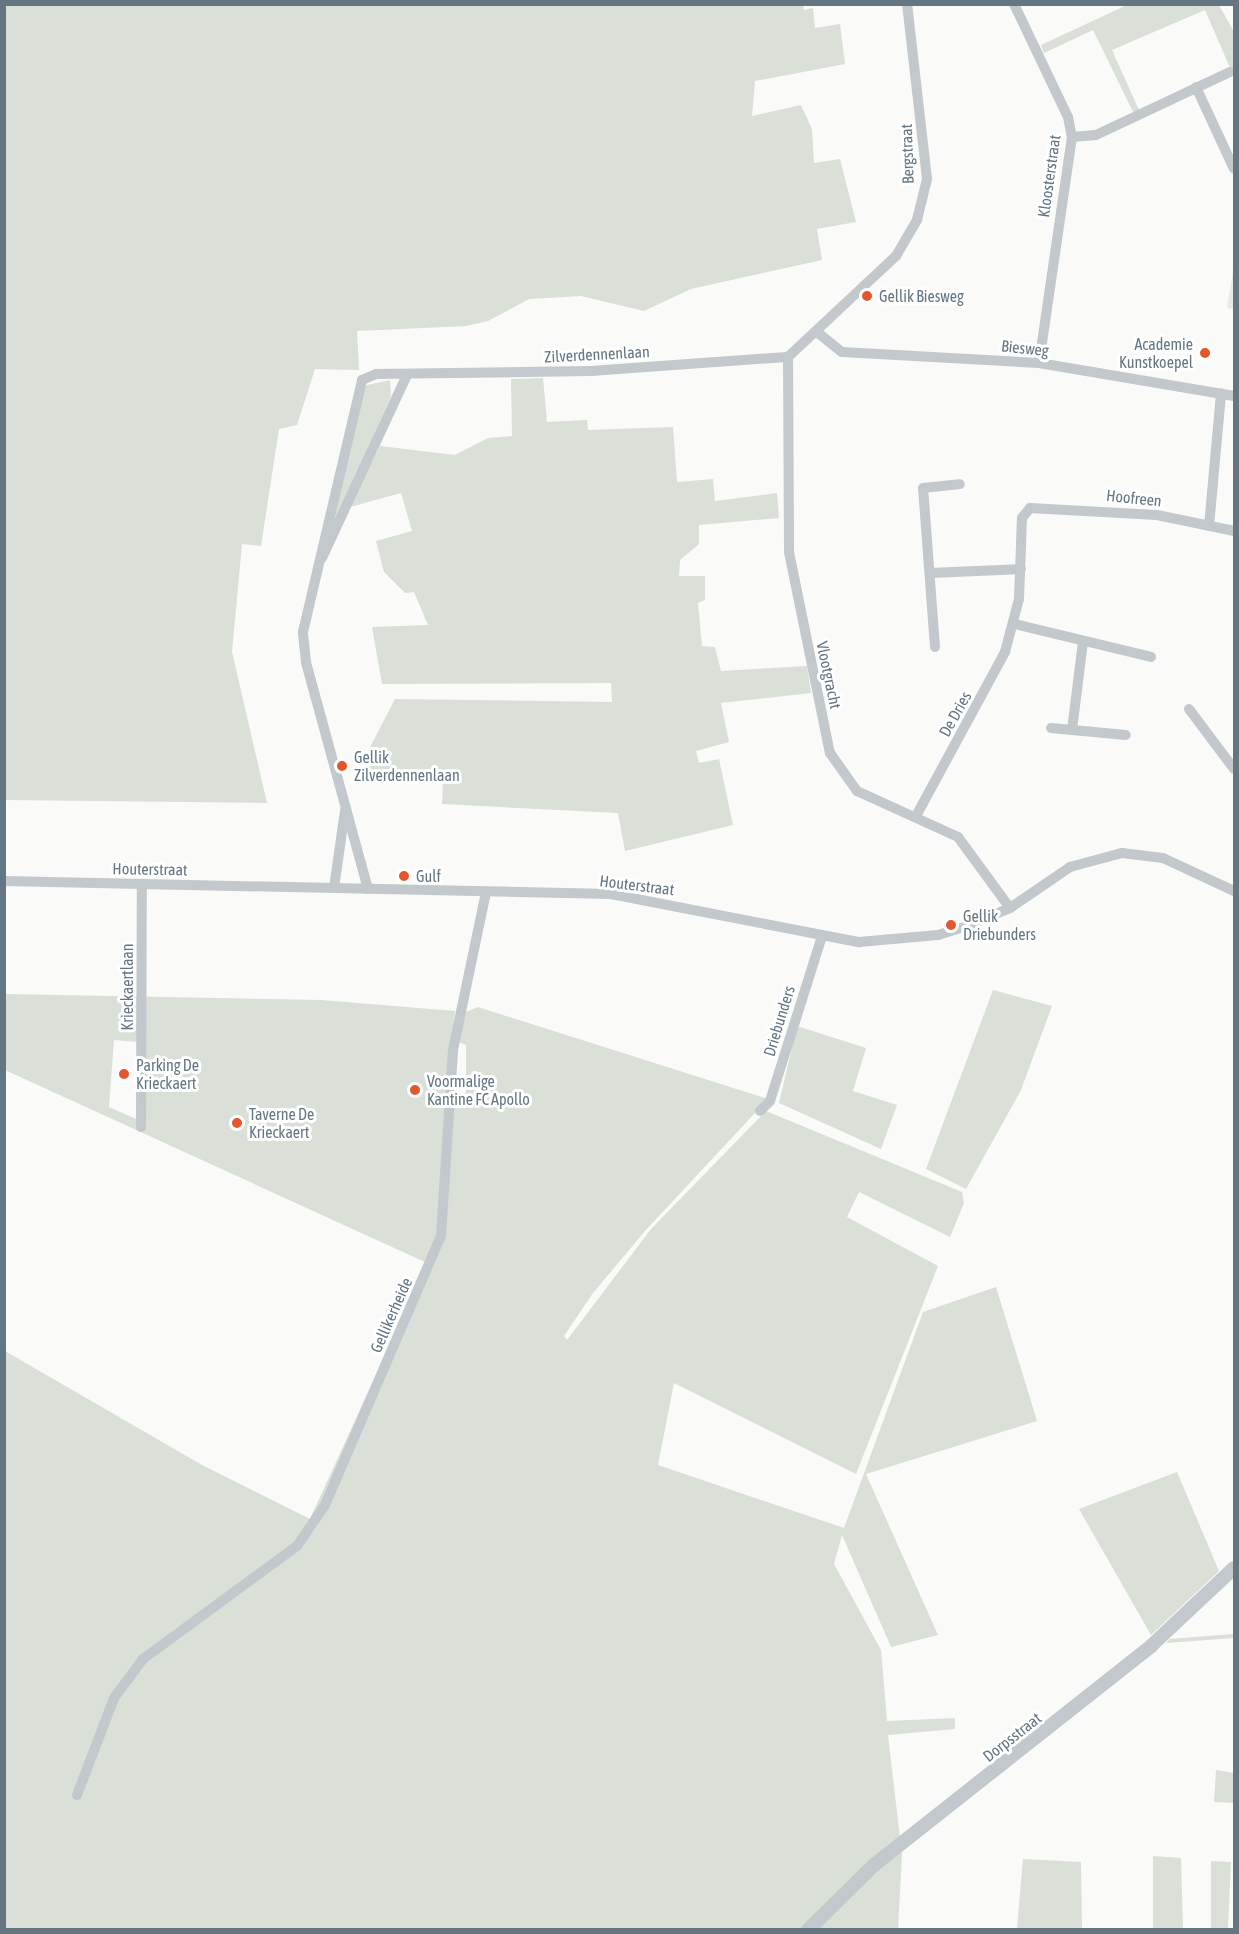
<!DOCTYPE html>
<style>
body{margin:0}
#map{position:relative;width:1239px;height:1934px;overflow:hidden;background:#fafaf8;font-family:"Asap Condensed",sans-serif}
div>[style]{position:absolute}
.built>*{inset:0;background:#e8e9e9}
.green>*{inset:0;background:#dadfd7}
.minor>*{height:10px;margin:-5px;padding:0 5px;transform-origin:5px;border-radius:5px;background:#c3c8cc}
.tertiary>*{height:14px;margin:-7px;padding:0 7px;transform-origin:7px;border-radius:7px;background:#c3c8cc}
.dots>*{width:16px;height:16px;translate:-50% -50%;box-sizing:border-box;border:3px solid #fff;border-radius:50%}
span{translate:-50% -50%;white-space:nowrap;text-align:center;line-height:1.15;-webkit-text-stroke:6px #fff;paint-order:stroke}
.street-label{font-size:16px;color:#657683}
.poi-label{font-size:16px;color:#657683}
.left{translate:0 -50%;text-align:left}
.right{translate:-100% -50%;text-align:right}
.frame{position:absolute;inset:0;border:6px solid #657683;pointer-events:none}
</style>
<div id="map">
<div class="built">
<div style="clip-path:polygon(1234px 265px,1234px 309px,1227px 308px)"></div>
</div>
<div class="green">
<div style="clip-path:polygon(803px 4px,804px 10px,813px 8px,815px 28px,840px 24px,845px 64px,755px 81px,752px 116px,801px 105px,812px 129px,814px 163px,840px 159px,856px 222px,817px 229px,822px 260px,691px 289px,644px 311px,581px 296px,529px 299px,488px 321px,466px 326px,357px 331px,359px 370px,315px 369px,297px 425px,279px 429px,261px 546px,242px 544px,232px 652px,267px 803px,5px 800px,5px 5px)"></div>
<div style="clip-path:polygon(1127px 5px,1219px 5px,1234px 32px,1234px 77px,1205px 10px,1112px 50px,1139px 110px,1133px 112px,1093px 30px,1044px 53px,1041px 45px)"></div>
<div style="clip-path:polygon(543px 378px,547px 422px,587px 420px,588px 430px,673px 427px,677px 482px,713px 479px,715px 501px,777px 493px,779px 518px,699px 525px,699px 544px,680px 560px,679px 576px,705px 576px,705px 600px,698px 603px,702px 646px,715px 647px,721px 671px,807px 666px,811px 693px,721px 703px,729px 742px,696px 751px,699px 763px,719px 759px,733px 825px,625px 851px,618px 813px,442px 804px,443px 783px,366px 779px,368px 751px,395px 699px,612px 702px,611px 683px,382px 684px,372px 627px,428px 625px,414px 592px,405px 593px,384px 572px,376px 541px,412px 531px,401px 493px,350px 507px,380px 446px,455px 455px,488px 438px,512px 436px,511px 379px)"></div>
<div style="clip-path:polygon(390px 380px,391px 396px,333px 527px,363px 386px)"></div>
<div style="clip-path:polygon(993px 990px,1052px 1006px,1021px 1090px,966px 1189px,926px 1169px)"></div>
<div style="clip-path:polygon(evenodd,5px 994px,321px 1000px,455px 1011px,446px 1095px,466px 1093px,466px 1045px,458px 1042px,463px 1013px,478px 1007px,768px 1099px,645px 1231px,593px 1293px,564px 1336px,567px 1340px,651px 1229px,766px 1111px,962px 1192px,964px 1203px,950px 1237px,859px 1192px,847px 1217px,938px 1266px,856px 1474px,674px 1383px,658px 1465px,844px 1528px,923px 1312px,996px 1287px,1037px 1421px,866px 1474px,938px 1635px,891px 1647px,842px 1535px,834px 1564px,881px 1650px,887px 1721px,955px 1718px,955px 1729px,888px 1735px,902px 1855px,898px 1929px,5px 1929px,5px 1351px,202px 1465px,310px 1519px,427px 1263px,5px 1070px,5px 994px,114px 1040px,138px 1042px,136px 1119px,109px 1107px,114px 1040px)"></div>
<div style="clip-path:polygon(797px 1026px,866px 1048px,853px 1091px,897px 1105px,881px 1149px,779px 1103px)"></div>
<div style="clip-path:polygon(1177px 1472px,1219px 1571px,1151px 1635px,1079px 1509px)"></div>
<div style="clip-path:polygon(1234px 1634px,1234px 1638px,1166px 1643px,1170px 1639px)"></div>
<div style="clip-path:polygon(1216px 1770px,1234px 1773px,1234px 1803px,1214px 1802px)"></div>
<div style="clip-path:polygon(1153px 1856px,1181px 1858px,1183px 1929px,1153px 1929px)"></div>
<div style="clip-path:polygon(1023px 1859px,1081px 1862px,1082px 1929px,1017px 1929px)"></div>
<div style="clip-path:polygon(1211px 1861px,1231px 1862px,1228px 1929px,1211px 1929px)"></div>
</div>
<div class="minor">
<div style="left:1014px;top:4px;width:125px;rotate:64.5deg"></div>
<div style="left:1068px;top:117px;width:20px;rotate:79deg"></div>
<div style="left:1072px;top:137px;width:228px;rotate:98.3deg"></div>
<div style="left:1196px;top:87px;width:90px;rotate:65.1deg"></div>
<div style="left:1072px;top:137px;width:24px;rotate:-5deg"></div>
<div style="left:1096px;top:135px;width:148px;rotate:-25.2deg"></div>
<div style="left:817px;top:332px;width:32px;rotate:39deg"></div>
<div style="left:842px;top:352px;width:197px;rotate:3.2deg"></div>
<div style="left:1039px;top:363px;width:198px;rotate:9.6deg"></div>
<div style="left:788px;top:357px;width:195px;rotate:89.7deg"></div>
<div style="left:789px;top:552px;width:205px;rotate:78.5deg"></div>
<div style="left:830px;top:753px;width:47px;rotate:54.6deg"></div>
<div style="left:857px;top:791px;width:111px;rotate:24.5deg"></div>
<div style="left:958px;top:837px;width:88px;rotate:53.8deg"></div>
<div style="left:788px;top:357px;width:148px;rotate:-43.1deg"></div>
<div style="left:896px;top:256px;width:42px;rotate:-59.7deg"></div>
<div style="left:917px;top:220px;width:42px;rotate:-76.3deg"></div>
<div style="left:927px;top:179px;width:176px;rotate:-96.5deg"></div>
<div style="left:1209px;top:526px;width:133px;rotate:-84.8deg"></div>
<div style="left:322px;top:558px;width:202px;rotate:-65.1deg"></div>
<div style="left:930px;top:573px;width:91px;rotate:-2.5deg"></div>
<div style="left:1015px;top:624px;width:140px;rotate:13.6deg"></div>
<div style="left:935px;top:647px;width:159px;rotate:-94.3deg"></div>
<div style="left:923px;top:488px;width:37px;rotate:-6deg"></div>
<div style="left:1189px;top:709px;width:75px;rotate:53.1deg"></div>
<div style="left:1051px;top:728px;width:75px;rotate:5.3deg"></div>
<div style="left:1072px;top:730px;width:89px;rotate:-82.9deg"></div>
<div style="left:916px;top:816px;width:187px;rotate:-61.5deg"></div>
<div style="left:1005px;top:652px;width:55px;rotate:-75.2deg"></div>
<div style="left:1019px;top:599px;width:81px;rotate:-87.9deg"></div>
<div style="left:1022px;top:518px;width:13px;rotate:-51deg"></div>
<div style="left:1030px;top:508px;width:127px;rotate:3.2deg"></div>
<div style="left:1157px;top:515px;width:79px;rotate:11.7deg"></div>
<div style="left:4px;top:881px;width:607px;rotate:1.23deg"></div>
<div style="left:611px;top:894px;width:253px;rotate:11deg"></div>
<div style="left:859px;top:942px;width:79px;rotate:-5.1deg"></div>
<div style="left:938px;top:935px;width:34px;rotate:-17deg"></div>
<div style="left:970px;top:925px;width:43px;rotate:-23deg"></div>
<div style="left:1010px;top:908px;width:73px;rotate:-34.3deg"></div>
<div style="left:1070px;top:867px;width:54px;rotate:-15.1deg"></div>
<div style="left:1122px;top:853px;width:41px;rotate:7deg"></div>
<div style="left:1163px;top:858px;width:78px;rotate:24.9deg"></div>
<div style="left:334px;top:888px;width:78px;rotate:-81.9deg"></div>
<div style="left:368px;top:889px;width:235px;rotate:-105.3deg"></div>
<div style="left:306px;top:662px;width:30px;rotate:-96deg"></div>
<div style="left:303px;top:632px;width:259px;rotate:-76.8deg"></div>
<div style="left:362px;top:380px;width:15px;rotate:-23deg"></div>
<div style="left:376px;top:374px;width:215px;rotate:-0.8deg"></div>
<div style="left:591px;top:371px;width:197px;rotate:-4.1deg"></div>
<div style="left:760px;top:1111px;width:14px;rotate:-45deg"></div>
<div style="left:770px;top:1101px;width:173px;rotate:-72.5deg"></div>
<div style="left:141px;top:1127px;width:243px;rotate:-89.8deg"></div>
<div style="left:77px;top:1795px;width:104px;rotate:-69.1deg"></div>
<div style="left:114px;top:1698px;width:49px;rotate:-53.4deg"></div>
<div style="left:143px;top:1659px;width:191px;rotate:-36.3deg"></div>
<div style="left:297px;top:1546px;width:50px;rotate:-55.7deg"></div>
<div style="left:325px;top:1505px;width:293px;rotate:-66.7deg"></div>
<div style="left:441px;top:1236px;width:186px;rotate:-86.3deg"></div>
<div style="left:453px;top:1050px;width:161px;rotate:-78.2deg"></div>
</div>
<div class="tertiary">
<div style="left:808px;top:1930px;width:93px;rotate:-44.6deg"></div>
<div style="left:874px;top:1865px;width:353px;rotate:-38.3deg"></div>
<div style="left:1151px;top:1646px;width:114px;rotate:-43.2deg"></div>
</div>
<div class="dots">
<div style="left:867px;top:296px;background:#e4572e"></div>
<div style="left:1205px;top:353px;background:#e4572e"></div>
<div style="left:342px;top:766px;background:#e4572e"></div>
<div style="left:404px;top:876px;background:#e4572e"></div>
<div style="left:951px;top:925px;background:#e4572e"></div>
<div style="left:124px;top:1074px;background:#e4572e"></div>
<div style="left:415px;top:1090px;background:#e4572e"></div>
<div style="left:237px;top:1123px;background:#e4572e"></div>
</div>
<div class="street-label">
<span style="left:907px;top:154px;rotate:-92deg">Bergstraat</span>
<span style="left:1049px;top:176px;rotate:-82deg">Kloosterstraat</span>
<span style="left:1025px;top:348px;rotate:6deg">Biesweg</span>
<span style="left:597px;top:354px;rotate:-3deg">Zilverdennenlaan</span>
<span style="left:1134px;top:498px;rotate:6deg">Hoofreen</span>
<span style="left:829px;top:675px;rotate:78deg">Vlootgracht</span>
<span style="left:955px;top:714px;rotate:-61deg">De Dries</span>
<span style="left:150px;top:869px;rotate:1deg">Houterstraat</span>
<span style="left:637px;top:885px;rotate:7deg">Houterstraat</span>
<span style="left:127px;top:987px;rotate:-90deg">Krieckaertlaan</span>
<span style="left:779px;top:1021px;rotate:-73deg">Driebunders</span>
<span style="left:391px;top:1315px;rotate:-66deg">Gellikerheide</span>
<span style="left:1012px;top:1737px;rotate:-38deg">Dorpsstraat</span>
</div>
<div class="poi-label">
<span class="left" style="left:879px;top:296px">Gellik Biesweg</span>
<span class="right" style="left:1193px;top:353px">Academie<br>Kunstkoepel</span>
<span class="left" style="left:354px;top:766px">Gellik<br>Zilverdennenlaan</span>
<span class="left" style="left:416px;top:876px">Gulf</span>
<span class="left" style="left:963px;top:925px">Gellik<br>Driebunders</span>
<span class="left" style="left:136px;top:1074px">Parking De<br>Krieckaert</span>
<span class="left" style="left:427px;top:1090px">Voormalige<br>Kantine FC Apollo</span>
<span class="left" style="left:249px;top:1123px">Taverne De<br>Krieckaert</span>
</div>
<div class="frame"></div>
</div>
